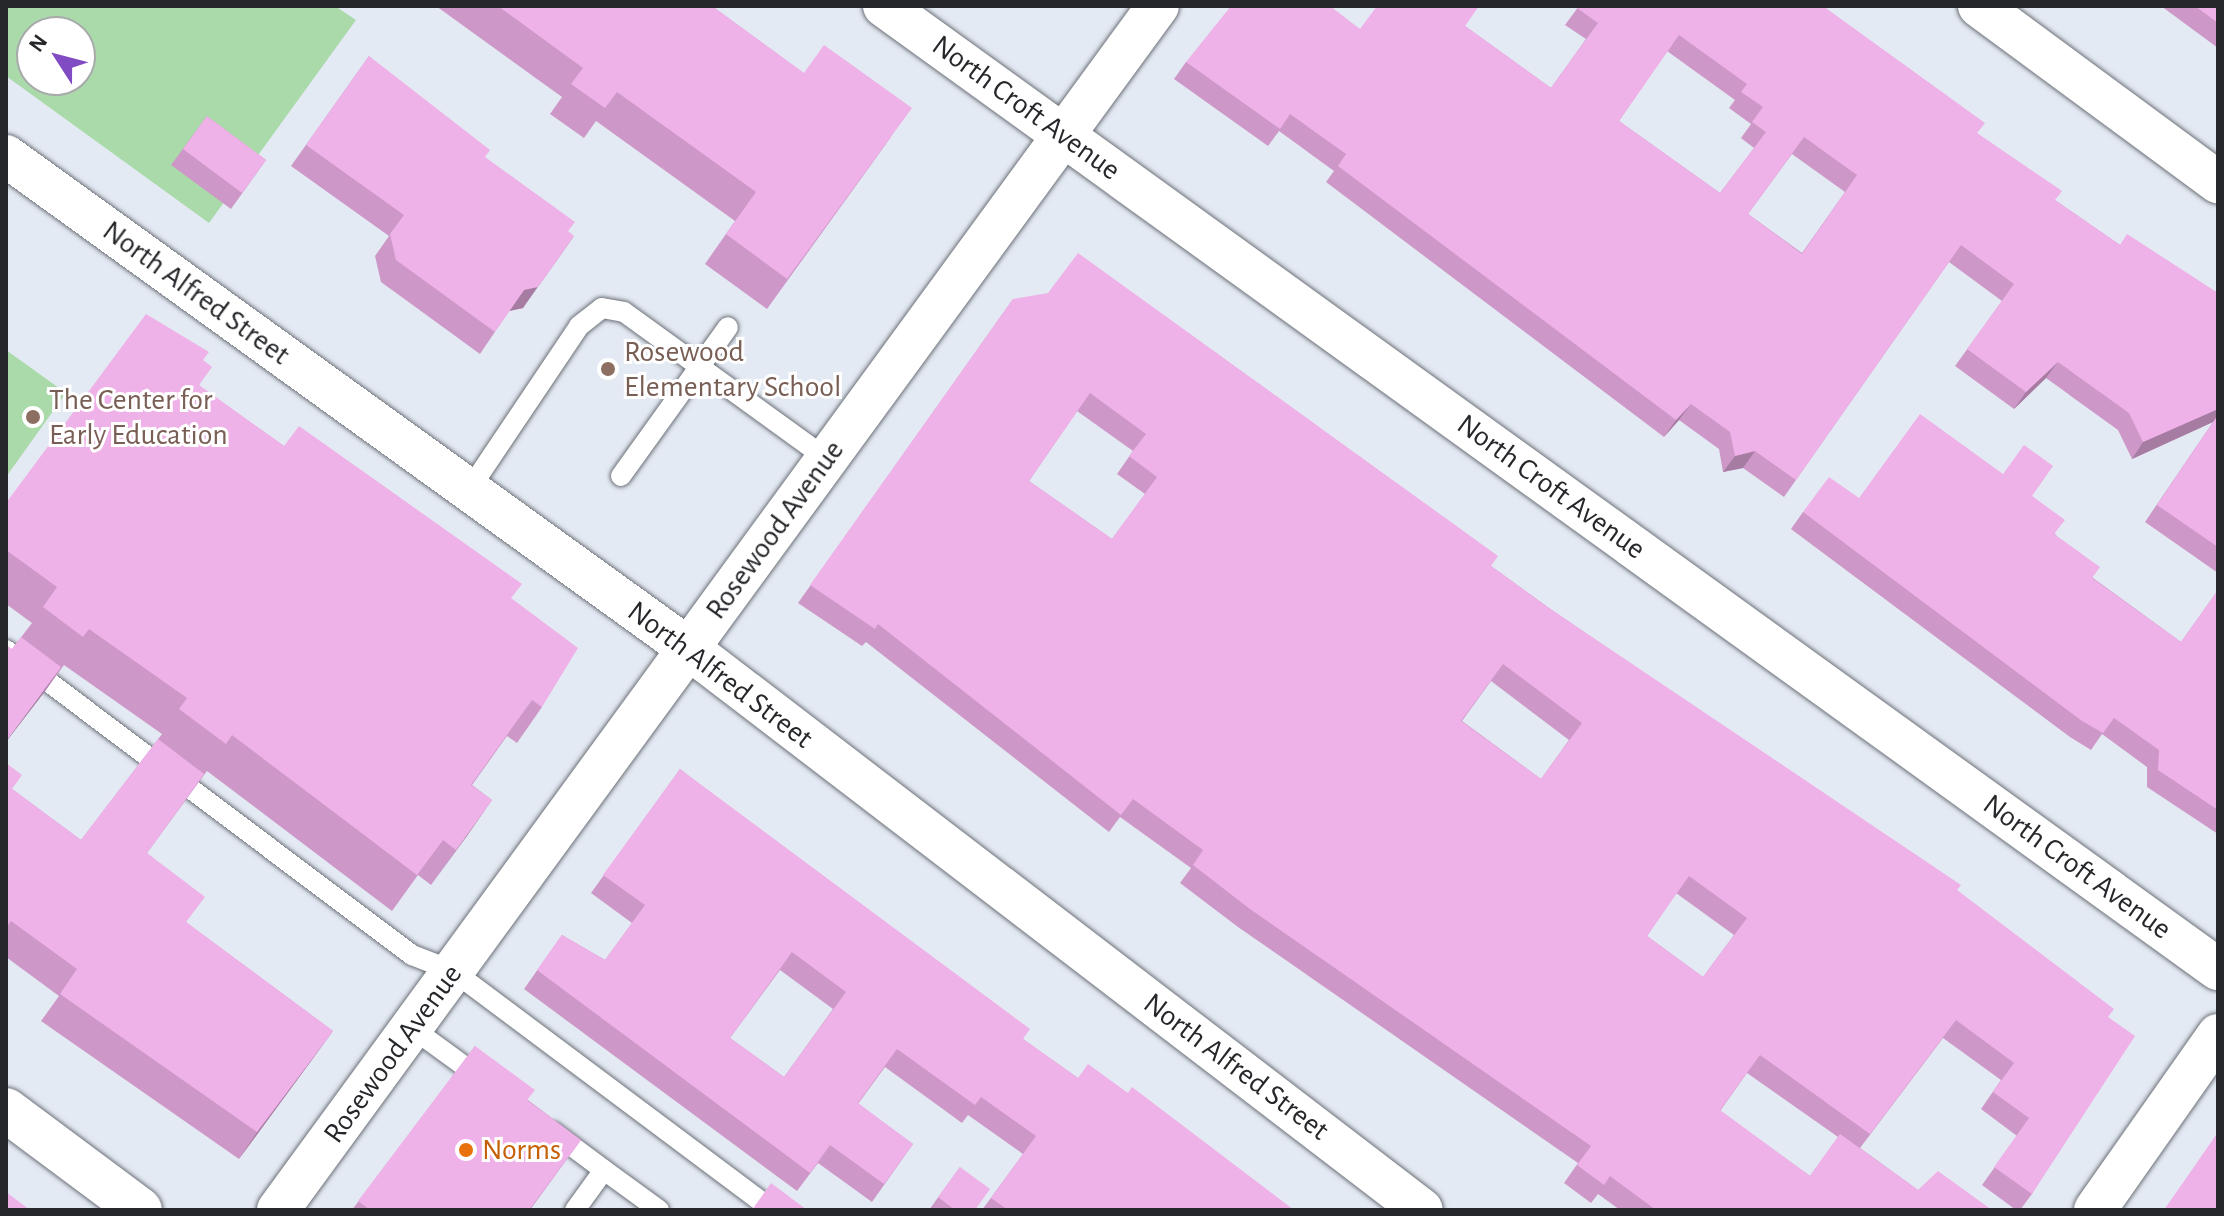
<!DOCTYPE html>
<style>
body{margin:0}
#map{position:relative;width:2224px;height:1216px;overflow:hidden;background:#e4eaf3;font-family:"Alegreya Sans",sans-serif}
div>[style]{position:absolute}
.green>*{inset:0;background:#aadaaa}
.roads{filter:drop-shadow(0 0 2px #6c7179) drop-shadow(0 0 2px #6c7179)}
.lane>*{height:20px;margin:-10px;padding:0 10px;transform-origin:10px;border-radius:10px;background:#fff}
.street>*{height:42px;margin:-21px;padding:0 21px;transform-origin:21px;border-radius:21px;background:#fff}
.primary>*{height:44px;margin:-22px;padding:0 22px;transform-origin:22px;border-radius:22px;background:#fff}
.wall>*{inset:0;background:#cd98c8}
.shaded-wall>*{inset:0;background:#a77ca2}
.building>*{inset:0;background:#eeb1e8}
.dots>*{width:22px;height:22px;translate:-50% -50%;box-sizing:border-box;border:4px solid #fff;border-radius:50%}
span{translate:-50% -50%;white-space:nowrap;text-align:center;line-height:1.15;-webkit-text-stroke:6px #fff;paint-order:stroke}
.street-label{font-size:30px;color:#25272a}
.education-label{font-size:30px;color:#785e54}
.left{translate:0 -50%;text-align:left}
.food-label{font-size:30px;color:#c56008}
.frame{position:absolute;inset:0;border:8px solid #25272a;pointer-events:none}
.north{position:absolute;left:16px;top:16px;width:80px;height:80px;box-sizing:border-box;background:#fff;border:2px solid #a8a9aa;border-radius:50%;rotate:306deg;font-size:22px;font-weight:700;line-height:32px;text-align:center;color:#25272a}
.north::after{content:'';display:block;margin:auto;width:28px;height:36px;background:#804bc3;clip-path:polygon(50% 0,100% 100%,50% 72%,0 100%)}
</style>
<div id="map">
<div class="green">
<div style="clip-path:polygon(evenodd,6px 6px,335px 6px,356px 20px,209px 223px,6px 76px,6px 6px,32px 32px,80px 32px,80px 80px,32px 80px,32px 32px)"></div>
<div style="clip-path:polygon(6px 350px,66px 393px,6px 477px)"></div>
</div>
<div class="roads">
<div class="lane">
<div style="left:621px;top:476px;width:183px;rotate:-54.3deg"></div>
<div style="left:469px;top:490px;width:197px;rotate:-56.1deg"></div>
<div style="left:579px;top:326px;width:29px;rotate:-38deg"></div>
<div style="left:602px;top:308px;width:22px;rotate:10deg"></div>
<div style="left:624px;top:312px;width:251px;rotate:35.9deg"></div>
<div style="left:6px;top:650px;width:508px;rotate:36.92deg"></div>
<div style="left:412px;top:955px;width:44px;rotate:21.3deg"></div>
<div style="left:453px;top:971px;width:399px;rotate:36.8deg"></div>
<div style="left:412px;top:1028px;width:87px;rotate:36.1deg"></div>
<div style="left:553px;top:1132px;width:64px;rotate:36.7deg"></div>
<div style="left:575px;top:1210px;width:49px;rotate:-54.1deg"></div>
<div style="left:604px;top:1170px;width:68px;rotate:36deg"></div>
</div>
<div class="street">
<div style="left:884px;top:6px;width:1645px;rotate:35.83deg"></div>
<div style="left:1979px;top:6px;width:297px;rotate:36.4deg"></div>
<div style="left:6px;top:156px;width:841px;rotate:35.81deg"></div>
<div style="left:688px;top:648px;width:924px;rotate:37.44deg"></div>
<div style="left:278px;top:1210px;width:1491px;rotate:-53.84deg"></div>
<div style="left:2095px;top:1210px;width:214px;rotate:-54.9deg"></div>
</div>
<div class="primary">
<div style="left:6px;top:1110px;width:167px;rotate:36.7deg"></div>
</div>
</div>
<div class="wall">
<div style="clip-path:polygon(436px 6px,712px 6px,891px 137px,767px 309px,705px 264px,735px 221px,596px 121px,584px 138px,550px 114px,562px 97px)"></div>
<div style="clip-path:polygon(evenodd,1579px 6px,1823px 6px,1977px 133px,2055px 200px,2120px 245px,2218px 293px,2218px 573px,2145px 522px,2213px 422px,2132px 459px,2118px 430px,2046px 378px,2014px 409px,1955px 366px,2002px 301px,1949px 262px,1784px 497px,1743px 468px,1723px 472px,1719px 449px,1679px 420px,1664px 437px,1326px 182px,1334px 171px,1279px 131px,1268px 146px,1174px 79px,1186px 62px,1360px 29px,1465px 26px,1551px 88px,1586px 39px,1565px 25px,1579px 6px,1667px 51px,1735px 100px,1729px 108px,1751px 124px,1741px 138px,1754px 148px,1720px 193px,1619px 121px,1667px 51px,1579px 6px,1792px 154px,1845px 192px,1802px 253px,1748px 214px,1792px 154px)"></div>
<div style="clip-path:polygon(2161px 6px,2218px 6px,2218px 48px)"></div>
<div style="clip-path:polygon(369px 56px,568px 232px,523px 308px,509px 311px,480px 354px,381px 282px,375px 256px,389px 236px,291px 166px)"></div>
<div style="clip-path:polygon(207px 116px,266px 160px,231px 209px,171px 165px)"></div>
<div style="clip-path:polygon(evenodd,1013px 299px,1491px 566px,1549px 608px,1957px 890px,2108px 1017px,2032px 1194px,2020px 1210px,2016px 1210px,1982px 1185px,2017px 1136px,1981px 1109px,2001px 1080px,1943px 1038px,1860px 1148px,1918px 1190px,1992px 1210px,1620px 1210px,1598px 1194px,1591px 1203px,1564px 1183px,1578px 1163px,1238px 927px,1180px 883px,1191px 868px,1120px 817px,1109px 832px,866px 642px,862px 646px,798px 603px,1013px 299px,1077px 411px,1133px 451px,1117px 474px,1145px 494px,1112px 539px,1029px 481px,1077px 411px,1013px 299px,1491px 681px,1569px 740px,1541px 779px,1462px 721px,1491px 681px,1013px 299px,1676px 893px,1734px 935px,1703px 977px,1647px 936px,1676px 893px,1013px 299px,1747px 1073px,1838px 1137px,1810px 1176px,1720px 1111px,1747px 1073px)"></div>
<div style="clip-path:polygon(203px 360px,199px 386px,284px 446px,511px 599px,542px 707px,517px 743px,507px 736px,472px 785px,492px 800px,431px 885px,418px 875px,392px 911px,207px 771px,147px 853px,187px 923px,333px 1031px,239px 1159px,41px 1021px,59px 996px,6px 957px,6px 763px,12px 789px,81px 840px,162px 734px,64px 665px,43px 694px,12px 649px,32px 623px,6px 604px,6px 503px)"></div>
<div style="clip-path:polygon(2032px 496px,2055px 534px,2093px 578px,2181px 642px,2218px 590px,2218px 834px,2147px 787px,2147px 767px,2102px 734px,2091px 750px,2070px 737px,1791px 529px,1803px 512px,1859px 498px)"></div>
<div style="clip-path:polygon(evenodd,680px 769px,1023px 1039px,1078px 1078px,1294px 1210px,982px 1210px,1023px 1154px,968px 1115px,962px 1123px,885px 1067px,858px 1104px,913px 1144px,872px 1202px,818px 1163px,797px 1191px,524px 989px,562px 935px,605px 960px,632px 923px,591px 893px,680px 769px,780px 970px,833px 1009px,784px 1077px,730px 1038px,780px 970px)"></div>
<div style="clip-path:polygon(475px 1046px,528px 1100px,581px 1140px,530px 1210px,352px 1210px)"></div>
<div style="clip-path:polygon(960px 1167px,975px 1210px,929px 1210px)"></div>
</div>
<div class="shaded-wall">
<div style="clip-path:polygon(574px 236px,523px 308px,509px 311px,524px 290px)"></div>
<div style="clip-path:polygon(2058px 362px,2046px 378px,2014px 409px,2026px 392px)"></div>
<div style="clip-path:polygon(1691px 404px,1679px 420px,1664px 437px,1676px 420px)"></div>
<div style="clip-path:polygon(2218px 409px,2218px 415px,2213px 422px,2132px 459px,2143px 442px)"></div>
<div style="clip-path:polygon(1755px 451px,1743px 468px,1723px 472px,1735px 456px)"></div>
<div style="clip-path:polygon(61px 667px,43px 694px,6px 742px,6px 741px)"></div>
<div style="clip-path:polygon(492px 800px,467px 836px,431px 885px,456px 850px)"></div>
<div style="clip-path:polygon(333px 1031px,314px 1057px,239px 1159px,257px 1132px)"></div>
</div>
<div class="building">
<div style="clip-path:polygon(498px 6px,712px 6px,804px 73px,824px 45px,912px 108px,787px 279px,726px 234px,756px 192px,617px 92px,605px 108px,571px 84px,583px 68px)"></div>
<div style="clip-path:polygon(evenodd,1231px 6px,1330px 6px,1360px 29px,1377px 6px,1479px 6px,1465px 26px,1551px 88px,1598px 23px,1577px 8px,1579px 6px,1823px 6px,1985px 123px,1977px 133px,2062px 191px,2055px 200px,2120px 245px,2127px 234px,2218px 293px,2218px 409px,2143px 442px,2129px 413px,2058px 362px,2026px 392px,1967px 349px,2014px 284px,1961px 245px,1796px 480px,1755px 451px,1735px 456px,1730px 432px,1691px 404px,1676px 420px,1338px 166px,1346px 154px,1290px 114px,1280px 129px,1186px 62px,1231px 6px,1679px 35px,1747px 84px,1741px 92px,1763px 107px,1752px 122px,1766px 132px,1720px 193px,1619px 121px,1679px 35px,1231px 6px,1804px 137px,1857px 175px,1802px 254px,1748px 214px,1804px 137px)"></div>
<div style="clip-path:polygon(2195px 6px,2218px 6px,2218px 23px)"></div>
<div style="clip-path:polygon(369px 56px,490px 150px,485px 157px,575px 222px,568px 231px,574px 236px,538px 287px,524px 290px,495px 332px,396px 260px,390px 234px,404px 215px,306px 145px)"></div>
<div style="clip-path:polygon(207px 116px,266px 160px,242px 193px,183px 149px)"></div>
<div style="clip-path:polygon(evenodd,1078px 253px,1498px 556px,1491px 566px,1549px 608px,1961px 885px,1957px 890px,2114px 1009px,2108px 1017px,2135px 1036px,2032px 1194px,1994px 1167px,2029px 1118px,1993px 1092px,2014px 1063px,1956px 1020px,1870px 1134px,1760px 1055px,1720px 1110px,1810px 1176px,1840px 1134px,1918px 1190px,1938px 1171px,1992px 1210px,1656px 1210px,1610px 1176px,1604px 1185px,1577px 1165px,1591px 1146px,1250px 909px,1193px 865px,1203px 850px,1133px 799px,1121px 815px,878px 624px,875px 629px,810px 585px,1013px 299px,1048px 293px,1078px 253px,1090px 393px,1146px 434px,1129px 456px,1157px 477px,1112px 539px,1029px 481px,1090px 393px,1078px 253px,1503px 664px,1582px 723px,1541px 779px,1461px 721px,1503px 664px,1078px 253px,1689px 876px,1747px 918px,1703px 977px,1647px 936px,1689px 876px)"></div>
<div style="clip-path:polygon(146px 314px,209px 352px,203px 360px,212px 367px,199px 385px,284px 446px,299px 426px,522px 584px,511px 598px,578px 648px,542px 707px,532px 700px,471px 785px,492px 800px,456px 850px,443px 840px,417px 875px,232px 735px,226px 744px,179px 709px,187px 698px,89px 629px,83px 637px,43px 607px,57px 587px,6px 550px,6px 503px)"></div>
<div style="clip-path:polygon(1920px 414px,2003px 474px,2024px 445px,2053px 466px,2032px 496px,2065px 520px,2054px 534px,2100px 567px,2092px 578px,2181px 642px,2218px 590px,2218px 810px,2158px 770px,2159px 750px,2114px 718px,2103px 733px,2082px 721px,1803px 512px,1829px 477px,1859px 498px)"></div>
<div style="clip-path:polygon(2218px 415px,2218px 547px,2157px 505px)"></div>
<div style="clip-path:polygon(21px 637px,61px 667px,6px 741px,6px 645px,12px 649px)"></div>
<div style="clip-path:polygon(158px 739px,204px 774px,147px 853px,205px 897px,186px 922px,333px 1031px,257px 1132px,60px 994px,77px 969px,11px 921px,6px 928px,6px 763px,22px 775px,12px 789px,81px 840px)"></div>
<div style="clip-path:polygon(evenodd,680px 769px,1030px 1029px,1023px 1039px,1078px 1078px,1088px 1064px,1128px 1093px,1132px 1087px,1294px 1210px,1008px 1210px,991px 1198px,1036px 1136px,981px 1097px,975px 1105px,897px 1049px,858px 1103px,913px 1144px,884px 1184px,830px 1145px,810px 1173px,537px 970px,562px 935px,605px 960px,645px 905px,603px 875px,680px 769px,792px 952px,846px 992px,784px 1077px,730px 1038px,792px 952px)"></div>
<div style="clip-path:polygon(475px 1046px,535px 1090px,527px 1100px,581px 1140px,529px 1210px,370px 1210px,358px 1201px)"></div>
<div style="clip-path:polygon(2216px 1135px,2218px 1136px,2218px 1210px,2164px 1210px)"></div>
<div style="clip-path:polygon(960px 1167px,990px 1189px,975px 1210px,955px 1210px,938px 1197px)"></div>
<div style="clip-path:polygon(771px 1183px,807px 1210px,752px 1210px)"></div>
<div style="clip-path:polygon(6px 1192px,30px 1210px,6px 1210px)"></div>
</div>
<div class="dots">
<div style="left:608px;top:369px;background:#8d6e63"></div>
<div style="left:33px;top:417px;background:#8d6e63"></div>
<div style="left:466px;top:1150px;background:#e8710a"></div>
</div>
<div class="street-label">
<span style="left:1026px;top:108px;rotate:36deg">North Croft Avenue</span>
<span style="left:196px;top:293px;rotate:36deg">North Alfred Street</span>
<span style="left:1551px;top:487px;rotate:36deg">North Croft Avenue</span>
<span style="left:775px;top:530px;rotate:-54deg">Rosewood Avenue</span>
<span style="left:720px;top:675px;rotate:37deg">North Alfred Street</span>
<span style="left:2077px;top:867px;rotate:36deg">North Croft Avenue</span>
<span style="left:393px;top:1054px;rotate:-54deg">Rosewood Avenue</span>
<span style="left:1236px;top:1067px;rotate:37deg">North Alfred Street</span>
</div>
<div class="education-label">
<span class="left" style="left:624px;top:369px">Rosewood<br>Elementary School</span>
<span class="left" style="left:49px;top:417px">The Center for<br>Early Education</span>
</div>
<div class="food-label">
<span class="left" style="left:482px;top:1150px">Norms</span>
</div>
<div class="frame"></div>
<div class="north">N</div>
</div>
